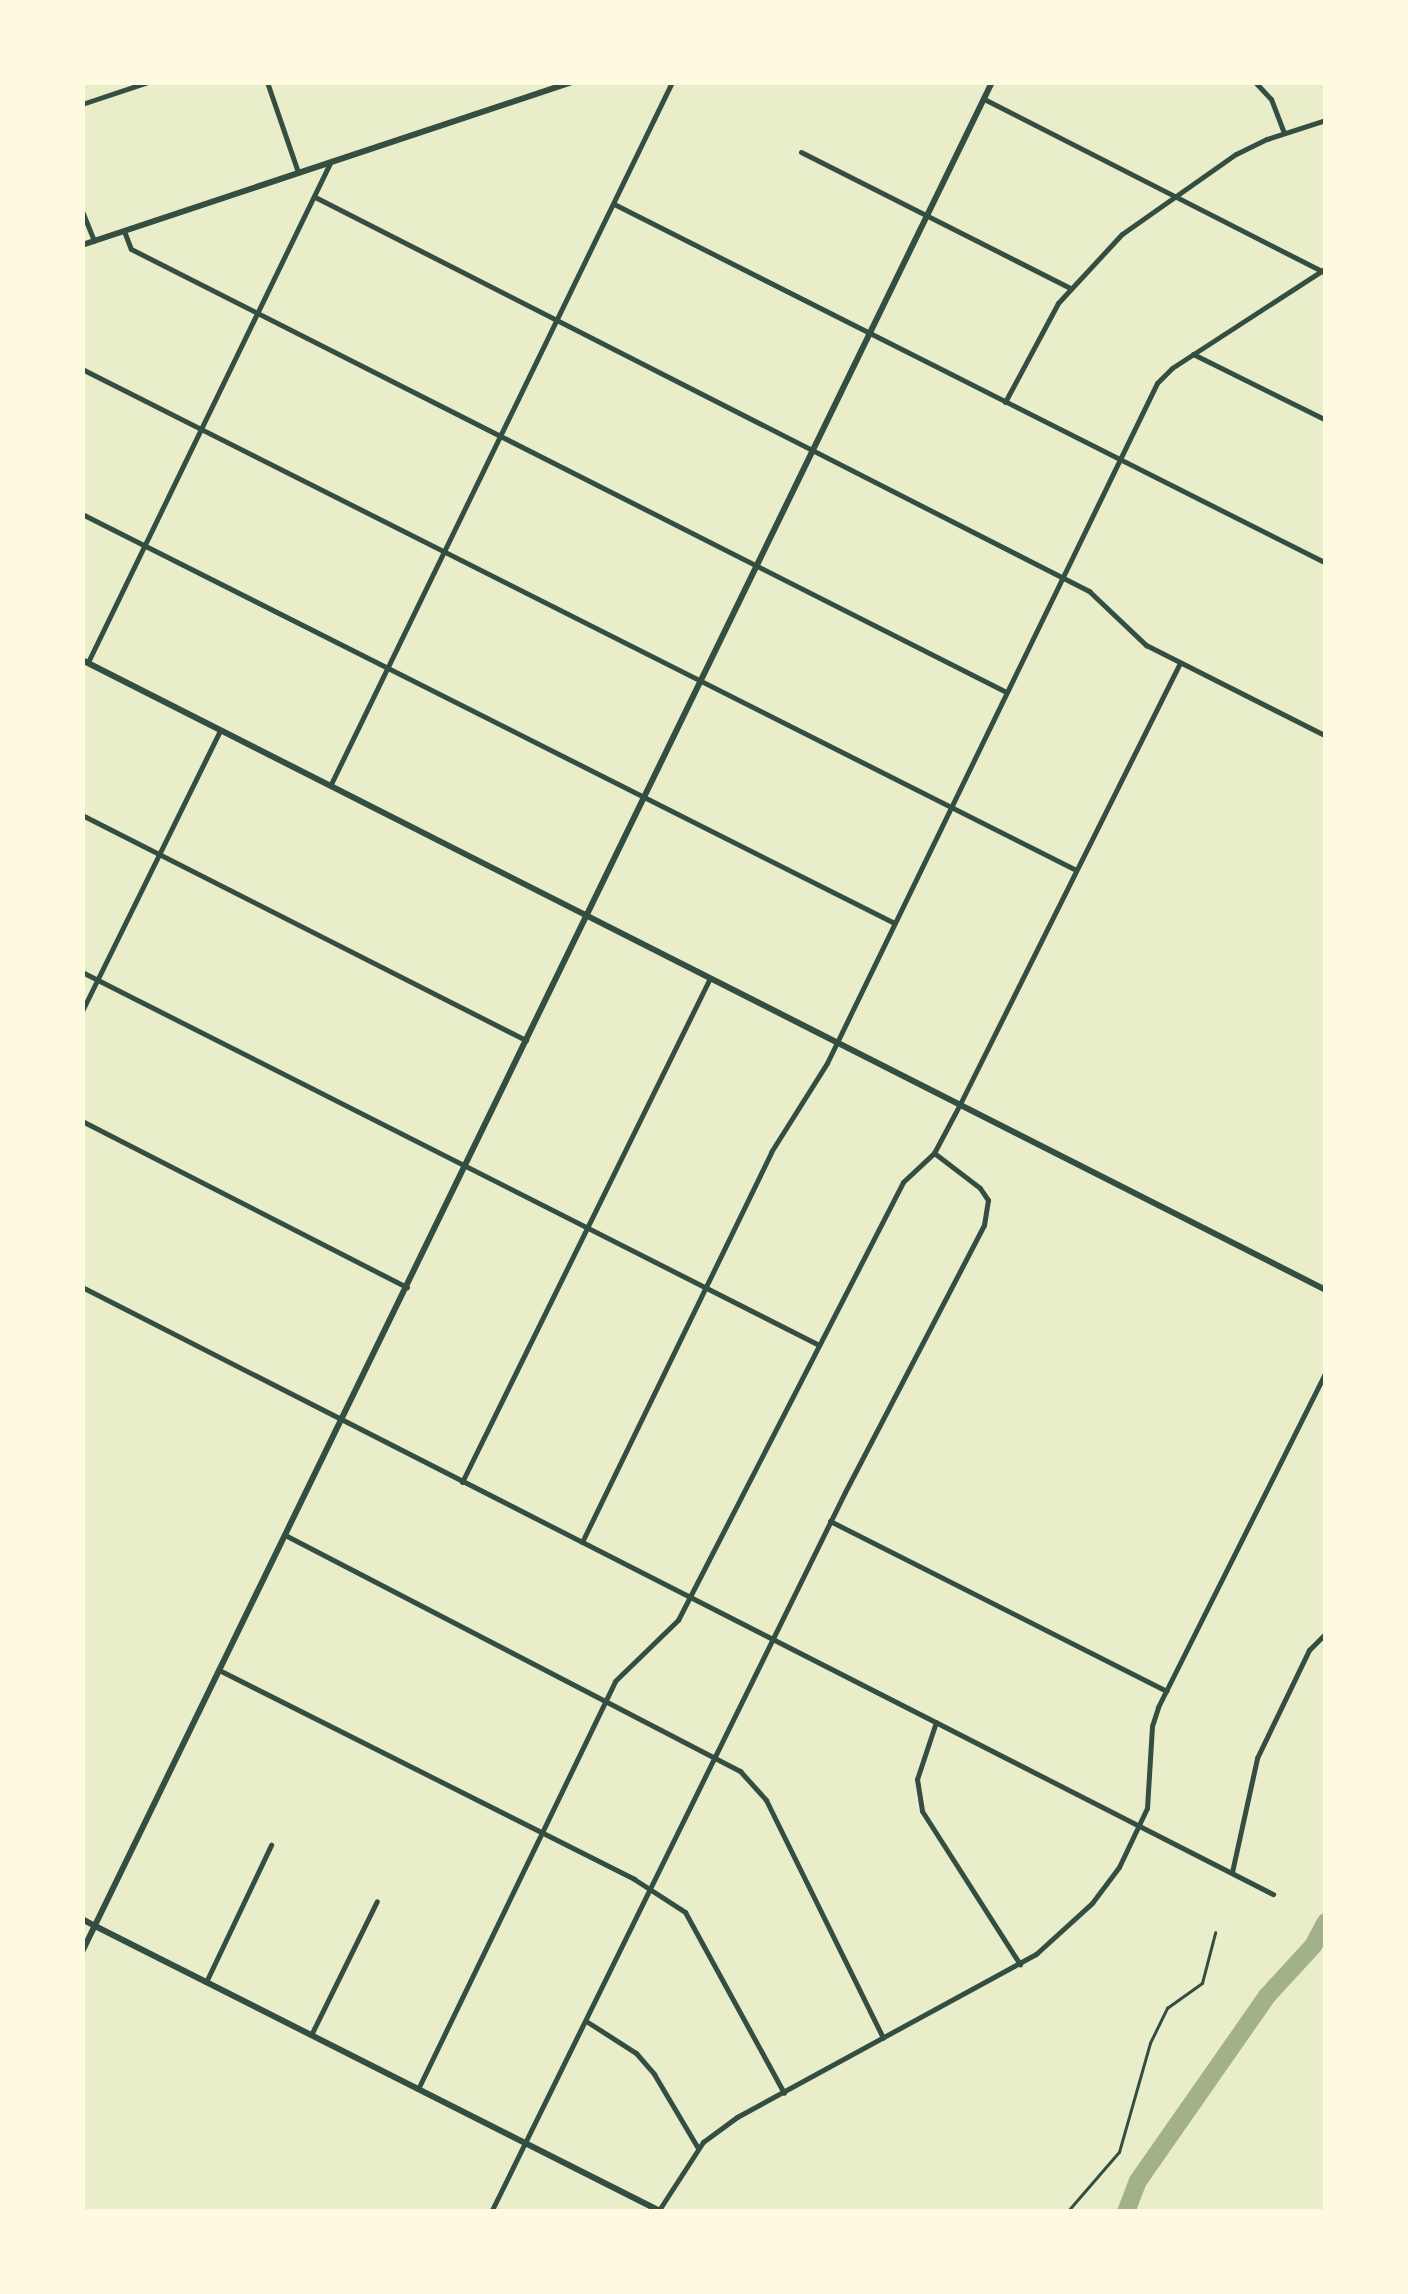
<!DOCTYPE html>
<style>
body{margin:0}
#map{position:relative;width:1408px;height:2294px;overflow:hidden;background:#e9edc9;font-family:"Titillium Web",sans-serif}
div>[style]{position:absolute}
.river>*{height:18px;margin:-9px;padding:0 9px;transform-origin:9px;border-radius:9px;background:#a3b18a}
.service>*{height:2.5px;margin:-1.25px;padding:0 1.25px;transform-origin:1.25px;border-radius:1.25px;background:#344e41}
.minor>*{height:5px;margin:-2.5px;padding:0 2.5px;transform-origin:2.5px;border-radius:2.5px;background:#344e41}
.tertiary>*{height:6px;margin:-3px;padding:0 3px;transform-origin:3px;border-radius:3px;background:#344e41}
.secondary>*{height:6px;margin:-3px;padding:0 3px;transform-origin:3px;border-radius:3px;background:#344e41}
span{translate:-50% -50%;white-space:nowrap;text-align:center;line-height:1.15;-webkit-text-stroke:8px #fefae0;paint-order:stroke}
.frame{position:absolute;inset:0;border:85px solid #fefae0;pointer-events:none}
</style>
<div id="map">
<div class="river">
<div style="left:1126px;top:2212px;width:33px;rotate:-69deg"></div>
<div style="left:1138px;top:2181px;width:226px;rotate:-55.1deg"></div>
<div style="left:1267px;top:1996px;width:68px;rotate:-47.4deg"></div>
<div style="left:1313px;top:1946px;width:27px;rotate:-62deg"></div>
</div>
<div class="service">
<div style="left:1067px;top:2212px;width:79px;rotate:-49.1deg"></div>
<div style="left:1119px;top:2152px;width:113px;rotate:-74.1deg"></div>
<div style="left:1150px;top:2043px;width:39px;rotate:-64deg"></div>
<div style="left:1167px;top:2008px;width:43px;rotate:-35.5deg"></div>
<div style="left:1202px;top:1983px;width:52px;rotate:-75.4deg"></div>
</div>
<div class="minor">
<div style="left:267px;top:82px;width:95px;rotate:71deg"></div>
<div style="left:1255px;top:82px;width:23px;rotate:47deg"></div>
<div style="left:1271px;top:99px;width:36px;rotate:69deg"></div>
<div style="left:984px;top:99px;width:384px;rotate:27deg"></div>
<div style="left:82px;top:104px;width:70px;rotate:-18.4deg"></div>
<div style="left:801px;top:152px;width:301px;rotate:26.8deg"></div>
<div style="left:315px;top:197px;width:869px;rotate:26.98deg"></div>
<div style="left:1089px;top:591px;width:79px;rotate:43.5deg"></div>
<div style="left:1146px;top:645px;width:202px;rotate:26.8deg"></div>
<div style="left:614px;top:204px;width:797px;rotate:26.76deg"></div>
<div style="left:82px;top:211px;width:32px;rotate:68deg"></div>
<div style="left:124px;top:231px;width:19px;rotate:69deg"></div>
<div style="left:131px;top:249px;width:981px;rotate:26.85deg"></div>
<div style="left:1193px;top:354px;width:148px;rotate:26.4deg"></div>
<div style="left:82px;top:369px;width:1111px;rotate:26.75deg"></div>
<div style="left:1005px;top:402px;width:112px;rotate:-61.8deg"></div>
<div style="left:1058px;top:303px;width:94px;rotate:-47.2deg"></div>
<div style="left:1122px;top:234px;width:139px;rotate:-35.1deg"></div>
<div style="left:1236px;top:154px;width:34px;rotate:-26deg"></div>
<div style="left:1267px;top:139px;width:62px;rotate:-17.9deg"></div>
<div style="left:82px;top:514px;width:909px;rotate:26.73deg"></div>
<div style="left:88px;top:662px;width:557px;rotate:-64.13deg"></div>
<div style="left:331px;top:784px;width:780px;rotate:-64.09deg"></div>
<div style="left:82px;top:815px;width:498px;rotate:26.9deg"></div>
<div style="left:82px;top:972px;width:826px;rotate:26.84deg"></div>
<div style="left:82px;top:1011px;width:312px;rotate:-63.8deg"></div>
<div style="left:82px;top:1121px;width:365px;rotate:27.1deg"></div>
<div style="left:82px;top:1287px;width:1337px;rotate:27.01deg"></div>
<div style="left:462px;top:1482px;width:562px;rotate:-63.8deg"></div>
<div style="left:830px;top:1521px;width:377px;rotate:26.8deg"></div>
<div style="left:285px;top:1535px;width:513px;rotate:27.41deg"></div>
<div style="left:740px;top:1771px;width:39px;rotate:48deg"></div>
<div style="left:766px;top:1800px;width:265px;rotate:63.8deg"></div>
<div style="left:582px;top:1542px;width:433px;rotate:-64.1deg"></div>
<div style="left:771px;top:1152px;width:105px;rotate:-57.8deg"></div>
<div style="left:827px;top:1063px;width:756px;rotate:-64.11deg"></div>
<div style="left:1157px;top:383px;width:21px;rotate:-45deg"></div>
<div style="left:1172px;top:368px;width:184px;rotate:-33deg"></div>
<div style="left:219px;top:1670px;width:465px;rotate:26.7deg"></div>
<div style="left:634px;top:1879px;width:61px;rotate:32.9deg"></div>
<div style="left:685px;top:1912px;width:206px;rotate:61.3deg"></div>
<div style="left:936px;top:1722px;width:60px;rotate:108.4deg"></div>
<div style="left:917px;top:1779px;width:32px;rotate:81deg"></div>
<div style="left:922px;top:1811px;width:182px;rotate:57.4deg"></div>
<div style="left:1232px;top:1872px;width:117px;rotate:-77.6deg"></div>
<div style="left:1257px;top:1758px;width:120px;rotate:-64.3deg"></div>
<div style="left:1309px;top:1650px;width:24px;rotate:-45deg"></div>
<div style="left:206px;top:1982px;width:152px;rotate:-64.6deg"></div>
<div style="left:586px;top:2021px;width:59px;rotate:32.6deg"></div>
<div style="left:636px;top:2053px;width:28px;rotate:49deg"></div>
<div style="left:654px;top:2074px;width:86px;rotate:59.3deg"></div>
<div style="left:311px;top:2035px;width:149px;rotate:-63.8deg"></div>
<div style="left:418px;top:2089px;width:453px;rotate:-64.2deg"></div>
<div style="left:615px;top:1681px;width:88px;rotate:-44.1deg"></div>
<div style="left:678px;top:1620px;width:492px;rotate:-62.8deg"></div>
<div style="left:903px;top:1182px;width:42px;rotate:-43.1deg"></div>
<div style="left:934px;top:1153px;width:55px;rotate:-62deg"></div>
<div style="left:960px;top:1104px;width:493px;rotate:-63.5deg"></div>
<div style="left:659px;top:2210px;width:81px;rotate:-57.1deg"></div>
<div style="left:703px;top:2142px;width:42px;rotate:-36.3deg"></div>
<div style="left:737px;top:2117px;width:341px;rotate:-28.6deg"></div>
<div style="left:1036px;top:1954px;width:76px;rotate:-42.3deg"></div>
<div style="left:1092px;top:1903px;width:45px;rotate:-53.1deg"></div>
<div style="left:1119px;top:1867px;width:65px;rotate:-64.6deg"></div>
<div style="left:1147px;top:1808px;width:82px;rotate:-86.5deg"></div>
<div style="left:1152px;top:1726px;width:20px;rotate:-72deg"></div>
<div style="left:1158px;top:1707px;width:375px;rotate:-63.4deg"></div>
<div style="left:491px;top:2212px;width:802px;rotate:-63.82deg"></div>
<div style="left:845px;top:1492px;width:301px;rotate:-62.5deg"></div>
<div style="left:984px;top:1225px;width:25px;rotate:-81deg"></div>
<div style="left:988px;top:1200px;width:14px;rotate:-124deg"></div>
<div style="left:980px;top:1188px;width:58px;rotate:-142.7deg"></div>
</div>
<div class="tertiary">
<div style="left:82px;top:1919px;width:15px;rotate:28deg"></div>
</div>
<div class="secondary">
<div style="left:82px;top:245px;width:516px;rotate:-18.4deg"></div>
<div style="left:82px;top:660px;width:1394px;rotate:26.86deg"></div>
<div style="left:95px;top:1926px;width:635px;rotate:26.77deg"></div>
<div style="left:82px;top:1952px;width:2080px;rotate:-64.05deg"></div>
</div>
<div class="frame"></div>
</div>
